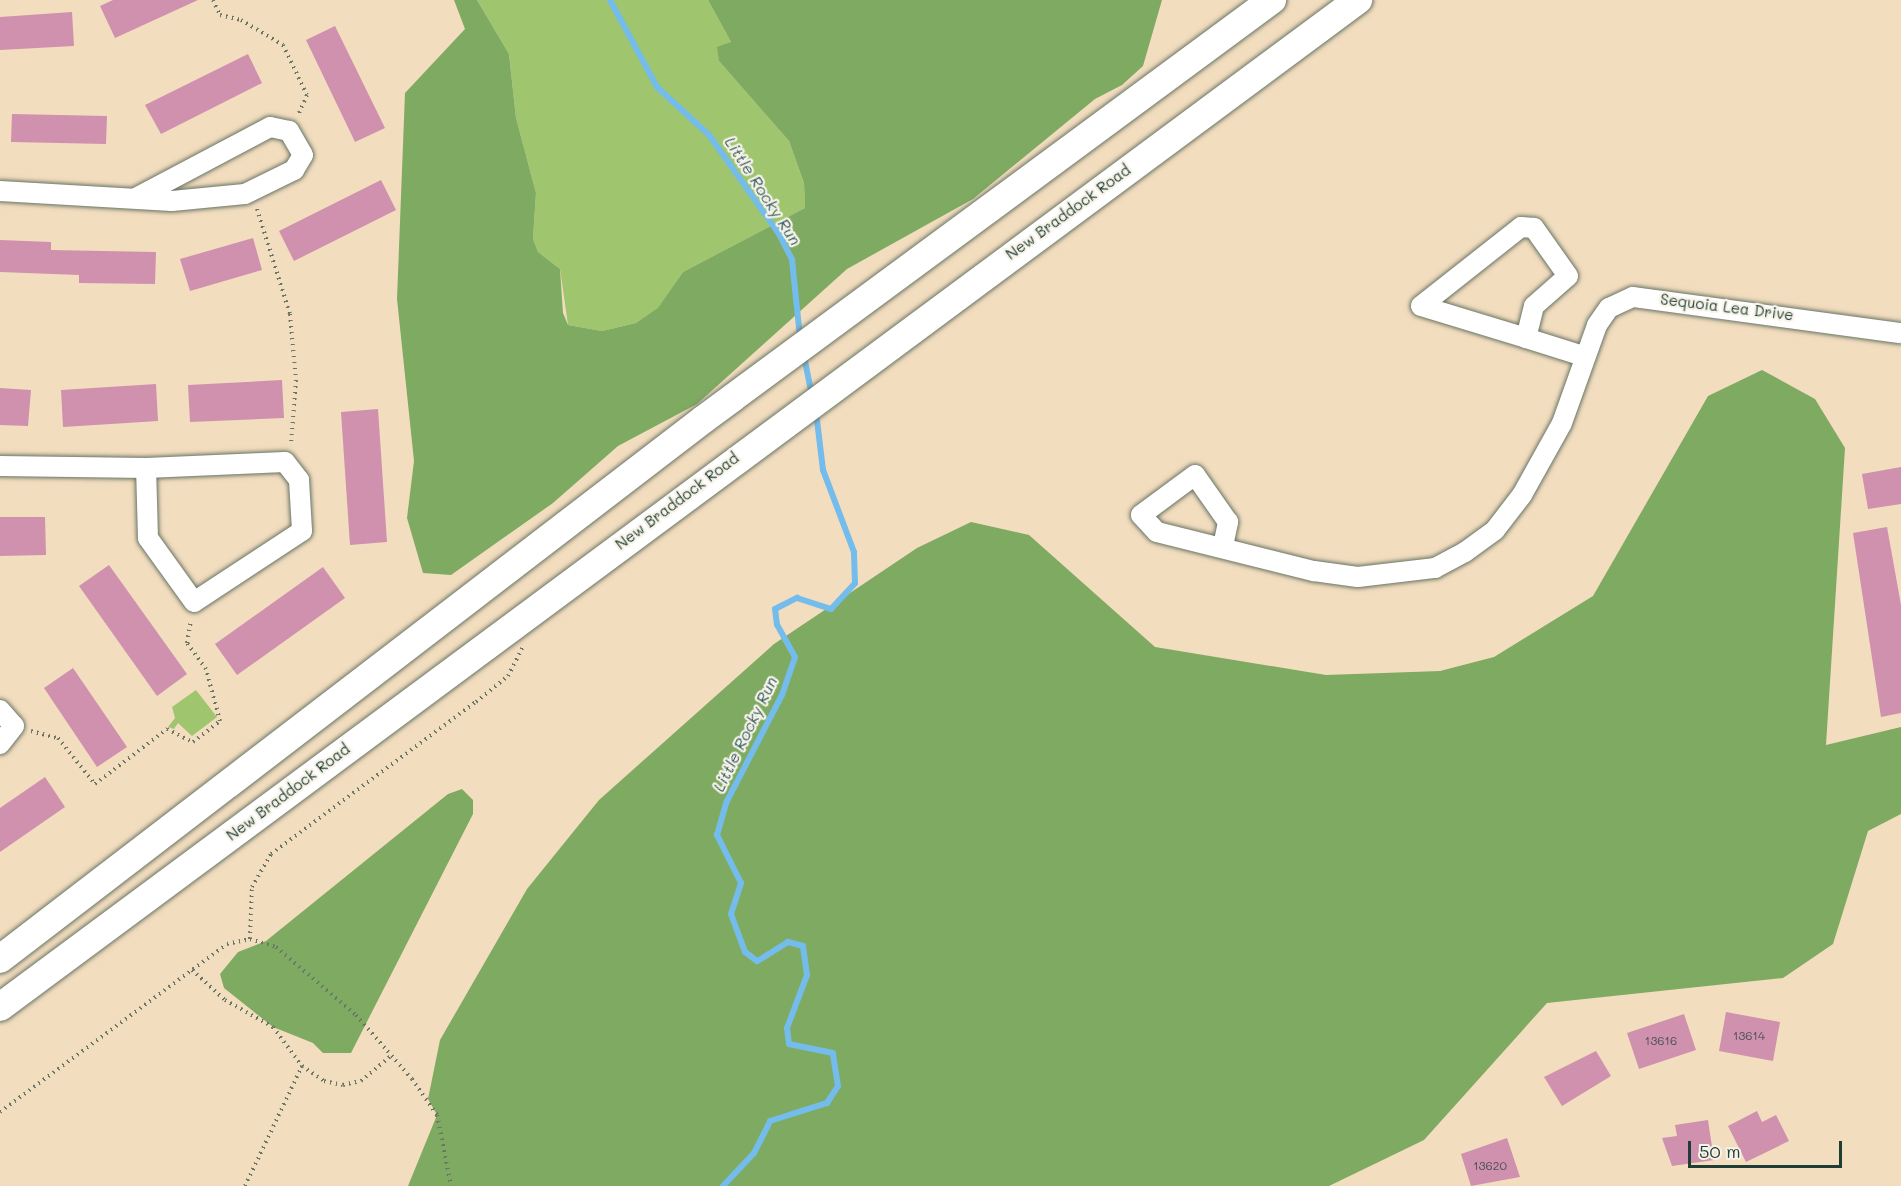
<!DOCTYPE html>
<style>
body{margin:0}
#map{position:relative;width:1901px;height:1186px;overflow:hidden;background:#f3ddbf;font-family:Mali,sans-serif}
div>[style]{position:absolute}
.green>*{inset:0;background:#9fc56f}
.forest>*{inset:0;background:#7faa62}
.stream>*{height:6px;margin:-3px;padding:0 3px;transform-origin:3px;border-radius:3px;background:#74bcec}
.building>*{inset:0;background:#cf91ad}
.path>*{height:4px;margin-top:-2px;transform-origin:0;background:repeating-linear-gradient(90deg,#697565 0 1.5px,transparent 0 6px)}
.roads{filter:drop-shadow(0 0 2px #697565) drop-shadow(0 0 2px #697565)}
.minor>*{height:20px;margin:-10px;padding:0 10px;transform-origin:10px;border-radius:10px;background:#fff}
.secondary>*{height:28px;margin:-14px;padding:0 14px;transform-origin:14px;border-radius:14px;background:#fff}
span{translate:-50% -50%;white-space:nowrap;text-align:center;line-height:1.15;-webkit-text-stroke:4.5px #f7f3e8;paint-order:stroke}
.number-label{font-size:12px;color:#4b5252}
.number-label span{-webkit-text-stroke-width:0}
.street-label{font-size:15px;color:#1f3d34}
.water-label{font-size:16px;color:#345d62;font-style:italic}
.scale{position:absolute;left:1688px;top:1141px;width:154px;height:27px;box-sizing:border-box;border:3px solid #1f3d34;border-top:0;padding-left:8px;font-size:18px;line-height:21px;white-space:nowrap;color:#1f3d34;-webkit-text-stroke:4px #f7f3e8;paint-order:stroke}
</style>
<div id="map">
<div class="green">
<div style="clip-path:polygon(477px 0,708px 0,731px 42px,719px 61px,789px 141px,804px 183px,805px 208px,683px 272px,658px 309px,636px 323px,602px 331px,568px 325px,560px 269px,538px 252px,533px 239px,536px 193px,516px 118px,509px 54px)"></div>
<div style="clip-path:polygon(196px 690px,217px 717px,192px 736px,178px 723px,174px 729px,168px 727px,175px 718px,172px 707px)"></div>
</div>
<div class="forest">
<div style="clip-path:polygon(454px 0,477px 0,509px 54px,516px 118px,536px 193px,533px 239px,538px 252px,560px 269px,563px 313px,568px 325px,602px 331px,636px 323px,658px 308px,683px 272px,805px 208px,804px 183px,789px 141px,719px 61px,717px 47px,731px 42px,708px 0,1162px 0,1143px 66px,1122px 85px,1095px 99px,973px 199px,847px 269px,697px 404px,618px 446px,553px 503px,451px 575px,423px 573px,407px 518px,414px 461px,397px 299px,405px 93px,465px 29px)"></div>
<div style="clip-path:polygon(1762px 370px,1815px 399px,1845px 448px,1826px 745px,1901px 727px,1901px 814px,1868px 831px,1833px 944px,1783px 978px,1547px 1003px,1424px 1140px,1329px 1186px,408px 1186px,437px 1115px,428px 1099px,440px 1040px,527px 889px,599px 800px,774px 644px,917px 548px,971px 522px,1029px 535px,1155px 647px,1326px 675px,1440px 671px,1494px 657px,1593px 596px,1708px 396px)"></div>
<div style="clip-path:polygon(462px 789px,473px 800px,473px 814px,351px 1053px,323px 1053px,313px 1043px,273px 1027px,224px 988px,220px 974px,238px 952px,266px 941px,448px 794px)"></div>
</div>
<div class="stream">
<div style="left:610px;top:0;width:99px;rotate:61.6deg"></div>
<div style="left:657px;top:87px;width:71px;rotate:42.7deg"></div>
<div style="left:709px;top:135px;width:121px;rotate:54.7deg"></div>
<div style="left:779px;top:234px;width:29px;rotate:63deg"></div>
<div style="left:792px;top:260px;width:78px;rotate:84.1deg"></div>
<div style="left:804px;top:356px;width:41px;rotate:78.7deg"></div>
<div style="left:723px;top:1186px;width:45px;rotate:-46.8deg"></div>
<div style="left:754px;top:1153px;width:36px;rotate:-63deg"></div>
<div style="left:770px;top:1121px;width:60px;rotate:-17.5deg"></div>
<div style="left:827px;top:1103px;width:20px;rotate:-57deg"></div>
<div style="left:838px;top:1086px;width:33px;rotate:-99deg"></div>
<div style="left:833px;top:1053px;width:45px;rotate:-168.4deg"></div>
<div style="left:789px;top:1044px;width:16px;rotate:-97deg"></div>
<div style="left:787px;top:1028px;width:57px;rotate:-69.3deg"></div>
<div style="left:807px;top:975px;width:29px;rotate:-98deg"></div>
<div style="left:803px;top:946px;width:16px;rotate:-165deg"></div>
<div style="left:788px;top:942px;width:36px;rotate:148deg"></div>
<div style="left:757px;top:961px;width:15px;rotate:-143deg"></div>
<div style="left:745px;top:952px;width:40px;rotate:-110.2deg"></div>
<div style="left:731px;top:914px;width:33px;rotate:-72deg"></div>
<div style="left:741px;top:883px;width:54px;rotate:-116.6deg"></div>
<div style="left:717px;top:835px;width:35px;rotate:-74deg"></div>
<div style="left:727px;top:801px;width:119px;rotate:-62.6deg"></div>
<div style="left:782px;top:695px;width:40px;rotate:-71.1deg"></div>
<div style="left:795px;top:657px;width:37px;rotate:-119deg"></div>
<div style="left:777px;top:625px;width:16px;rotate:-97deg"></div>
<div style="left:775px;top:609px;width:25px;rotate:-27deg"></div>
<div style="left:797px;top:598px;width:36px;rotate:18deg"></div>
<div style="left:831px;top:609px;width:35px;rotate:-47deg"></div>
<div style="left:855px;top:583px;width:31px;rotate:-92deg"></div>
<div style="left:854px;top:552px;width:88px;rotate:-110.7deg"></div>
<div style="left:823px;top:470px;width:58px;rotate:-96.9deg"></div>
</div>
<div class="building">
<div style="clip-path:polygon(113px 0,198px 0,115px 38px,100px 6px)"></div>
<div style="clip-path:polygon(72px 12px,74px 46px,0 50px,0 17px)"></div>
<div style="clip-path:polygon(335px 26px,385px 128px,355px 142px,306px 40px)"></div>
<div style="clip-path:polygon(248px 54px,262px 83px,161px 134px,145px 105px)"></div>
<div style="clip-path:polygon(12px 114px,107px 116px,106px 144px,11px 142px)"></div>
<div style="clip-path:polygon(381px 180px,396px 210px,294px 261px,279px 231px)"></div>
<div style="clip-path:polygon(253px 238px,262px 270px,190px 291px,180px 259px)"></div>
<div style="clip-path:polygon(0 240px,51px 242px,51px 250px,156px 252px,155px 284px,79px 283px,79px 275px,0 272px)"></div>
<div style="clip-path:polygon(282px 380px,284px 418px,190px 422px,188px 385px)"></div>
<div style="clip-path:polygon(156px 384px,158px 421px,63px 427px,61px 390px)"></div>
<div style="clip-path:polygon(0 388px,31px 390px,28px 426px,0 425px)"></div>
<div style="clip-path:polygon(378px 409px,387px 542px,350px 545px,341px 412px)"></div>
<div style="clip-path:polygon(1901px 467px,1901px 504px,1868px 509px,1862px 474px)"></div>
<div style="clip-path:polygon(0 517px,45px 517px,46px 555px,0 556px)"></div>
<div style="clip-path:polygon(1887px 527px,1901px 605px,1901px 713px,1881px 717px,1853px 533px)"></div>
<div style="clip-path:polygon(109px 565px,187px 674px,157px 696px,79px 586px)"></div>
<div style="clip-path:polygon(323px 567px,345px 598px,237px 675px,215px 644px)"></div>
<div style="clip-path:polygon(73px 668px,127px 747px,97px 767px,44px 688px)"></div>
<div style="clip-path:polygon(45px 777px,65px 807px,0 852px,0 808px)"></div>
<div style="clip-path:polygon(1726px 1012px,1780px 1022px,1773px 1061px,1719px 1051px)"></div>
<div style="clip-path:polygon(1684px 1014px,1696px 1050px,1639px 1069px,1627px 1033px)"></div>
<div style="clip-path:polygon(1596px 1051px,1611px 1076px,1562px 1106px,1544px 1077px)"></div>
<div style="clip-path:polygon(1757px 1111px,1762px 1122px,1776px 1115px,1789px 1141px,1746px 1162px,1728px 1126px)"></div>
<div style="clip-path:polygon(1708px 1120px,1714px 1160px,1672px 1166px,1662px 1138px,1677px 1136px,1675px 1125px)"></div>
<div style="clip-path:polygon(1507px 1138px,1520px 1177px,1471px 1186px,1461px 1154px)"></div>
</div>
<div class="path">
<div style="left:213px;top:0;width:17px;rotate:65deg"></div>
<div style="left:220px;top:15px;width:22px;rotate:13deg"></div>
<div style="left:241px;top:20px;width:49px;rotate:30.8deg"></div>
<div style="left:283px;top:45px;width:55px;rotate:64.4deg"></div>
<div style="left:307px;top:95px;width:22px;rotate:114deg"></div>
<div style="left:257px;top:209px;width:110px;rotate:72.6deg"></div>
<div style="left:290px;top:314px;width:66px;rotate:84.8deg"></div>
<div style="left:296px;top:380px;width:64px;rotate:94.5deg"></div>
<div style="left:31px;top:731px;width:28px;rotate:15deg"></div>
<div style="left:58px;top:738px;width:59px;rotate:51.2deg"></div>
<div style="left:95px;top:784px;width:91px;rotate:-37.4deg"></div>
<div style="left:167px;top:729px;width:29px;rotate:27deg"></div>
<div style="left:193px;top:742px;width:34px;rotate:-38deg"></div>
<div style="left:220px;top:721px;width:54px;rotate:-105.1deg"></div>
<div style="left:206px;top:669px;width:32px;rotate:-126deg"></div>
<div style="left:187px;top:643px;width:23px;rotate:-80deg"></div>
<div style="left:250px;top:939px;width:52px;rotate:-87.8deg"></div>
<div style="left:252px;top:887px;width:38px;rotate:-60deg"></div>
<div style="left:271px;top:854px;width:255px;rotate:-36.6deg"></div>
<div style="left:476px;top:702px;width:41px;rotate:-39.1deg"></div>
<div style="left:508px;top:676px;width:33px;rotate:-63deg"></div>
<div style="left:192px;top:970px;width:45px;rotate:42.3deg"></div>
<div style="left:225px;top:1000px;width:55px;rotate:29.4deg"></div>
<div style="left:273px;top:1027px;width:49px;rotate:53.4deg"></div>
<div style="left:302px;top:1066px;width:27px;rotate:34deg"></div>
<div style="left:324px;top:1081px;width:19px;rotate:12deg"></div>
<div style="left:343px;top:1085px;width:18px;rotate:-13deg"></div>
<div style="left:361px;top:1081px;width:40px;rotate:-40deg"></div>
<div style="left:0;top:1112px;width:282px;rotate:-36.5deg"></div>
<div style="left:227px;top:944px;width:24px;rotate:-12deg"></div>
<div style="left:250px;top:939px;width:27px;rotate:17deg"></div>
<div style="left:276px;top:947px;width:105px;rotate:40.4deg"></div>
<div style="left:356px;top:1015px;width:85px;rotate:48.8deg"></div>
<div style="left:412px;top:1079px;width:44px;rotate:55.2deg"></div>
<div style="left:437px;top:1115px;width:72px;rotate:78.8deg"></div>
<div style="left:245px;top:1186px;width:133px;rotate:-64.6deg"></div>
</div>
<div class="roads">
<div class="minor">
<div style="left:0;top:191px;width:172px;rotate:3.3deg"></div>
<div style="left:172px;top:201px;width:73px;rotate:-5.5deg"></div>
<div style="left:245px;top:194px;width:55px;rotate:-26.1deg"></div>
<div style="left:294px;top:170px;width:17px;rotate:-59deg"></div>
<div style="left:303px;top:155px;width:28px;rotate:-120deg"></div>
<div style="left:289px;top:131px;width:19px;rotate:-168deg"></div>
<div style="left:270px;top:127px;width:152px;rotate:152.1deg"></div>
<div style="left:1526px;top:338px;width:33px;rotate:-76deg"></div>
<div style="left:1534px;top:306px;width:45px;rotate:-41.4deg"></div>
<div style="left:1568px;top:276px;width:59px;rotate:-125.3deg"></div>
<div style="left:1534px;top:228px;width:13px;rotate:-176deg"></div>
<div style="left:1521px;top:227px;width:127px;rotate:141.7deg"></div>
<div style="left:1421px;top:306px;width:110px;rotate:16.9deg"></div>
<div style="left:1526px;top:338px;width:60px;rotate:17.5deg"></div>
<div style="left:0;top:466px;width:146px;rotate:0.8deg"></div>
<div style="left:146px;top:468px;width:139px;rotate:-2.5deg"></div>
<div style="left:285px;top:462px;width:23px;rotate:52deg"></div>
<div style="left:299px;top:480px;width:51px;rotate:86.6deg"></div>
<div style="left:302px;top:531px;width:129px;rotate:146.7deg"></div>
<div style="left:194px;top:602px;width:79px;rotate:-125.7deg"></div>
<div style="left:148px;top:538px;width:70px;rotate:-91.6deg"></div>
<div style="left:1223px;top:546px;width:25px;rotate:-78deg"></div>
<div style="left:1228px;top:522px;width:57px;rotate:-125.1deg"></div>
<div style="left:1195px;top:475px;width:67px;rotate:143.5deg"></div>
<div style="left:1141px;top:515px;width:23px;rotate:47deg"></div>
<div style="left:1157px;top:532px;width:162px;rotate:14deg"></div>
<div style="left:1314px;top:571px;width:44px;rotate:7.8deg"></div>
<div style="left:1358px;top:577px;width:78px;rotate:-6.7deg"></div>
<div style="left:1435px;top:568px;width:34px;rotate:-28deg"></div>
<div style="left:1465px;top:552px;width:37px;rotate:-36deg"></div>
<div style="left:1495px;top:530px;width:44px;rotate:-52.4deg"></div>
<div style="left:1522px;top:495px;width:82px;rotate:-60.9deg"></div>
<div style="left:1562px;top:423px;width:104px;rotate:-70.3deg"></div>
<div style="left:1597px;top:325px;width:21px;rotate:-55deg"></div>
<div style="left:1609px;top:308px;width:26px;rotate:-25deg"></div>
<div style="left:1633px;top:297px;width:270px;rotate:7.7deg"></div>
<div style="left:0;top:710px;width:21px;rotate:49deg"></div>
<div style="left:14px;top:726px;width:23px;rotate:128deg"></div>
</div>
<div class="secondary">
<div style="left:0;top:959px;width:887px;rotate:-37.49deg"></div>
<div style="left:704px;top:419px;width:706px;rotate:-36.42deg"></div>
<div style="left:0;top:1007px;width:1691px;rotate:-36.56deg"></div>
</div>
</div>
<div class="number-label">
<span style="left:1749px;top:1036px">13614</span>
<span style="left:1661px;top:1041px">13616</span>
<span style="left:1490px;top:1166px">13620</span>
</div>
<div class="street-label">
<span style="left:1068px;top:212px;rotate:-36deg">New Braddock Road</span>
<span style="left:1727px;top:307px;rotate:7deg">Sequoia Lea Drive</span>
<span style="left:677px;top:501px;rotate:-37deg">New Braddock Road</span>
<span style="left:288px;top:792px;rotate:-37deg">New Braddock Road</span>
</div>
<div class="water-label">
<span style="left:763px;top:191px;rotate:57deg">Little Rocky Run</span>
<span style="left:745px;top:734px;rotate:-64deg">Little Rocky Run</span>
</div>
<div class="scale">50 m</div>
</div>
